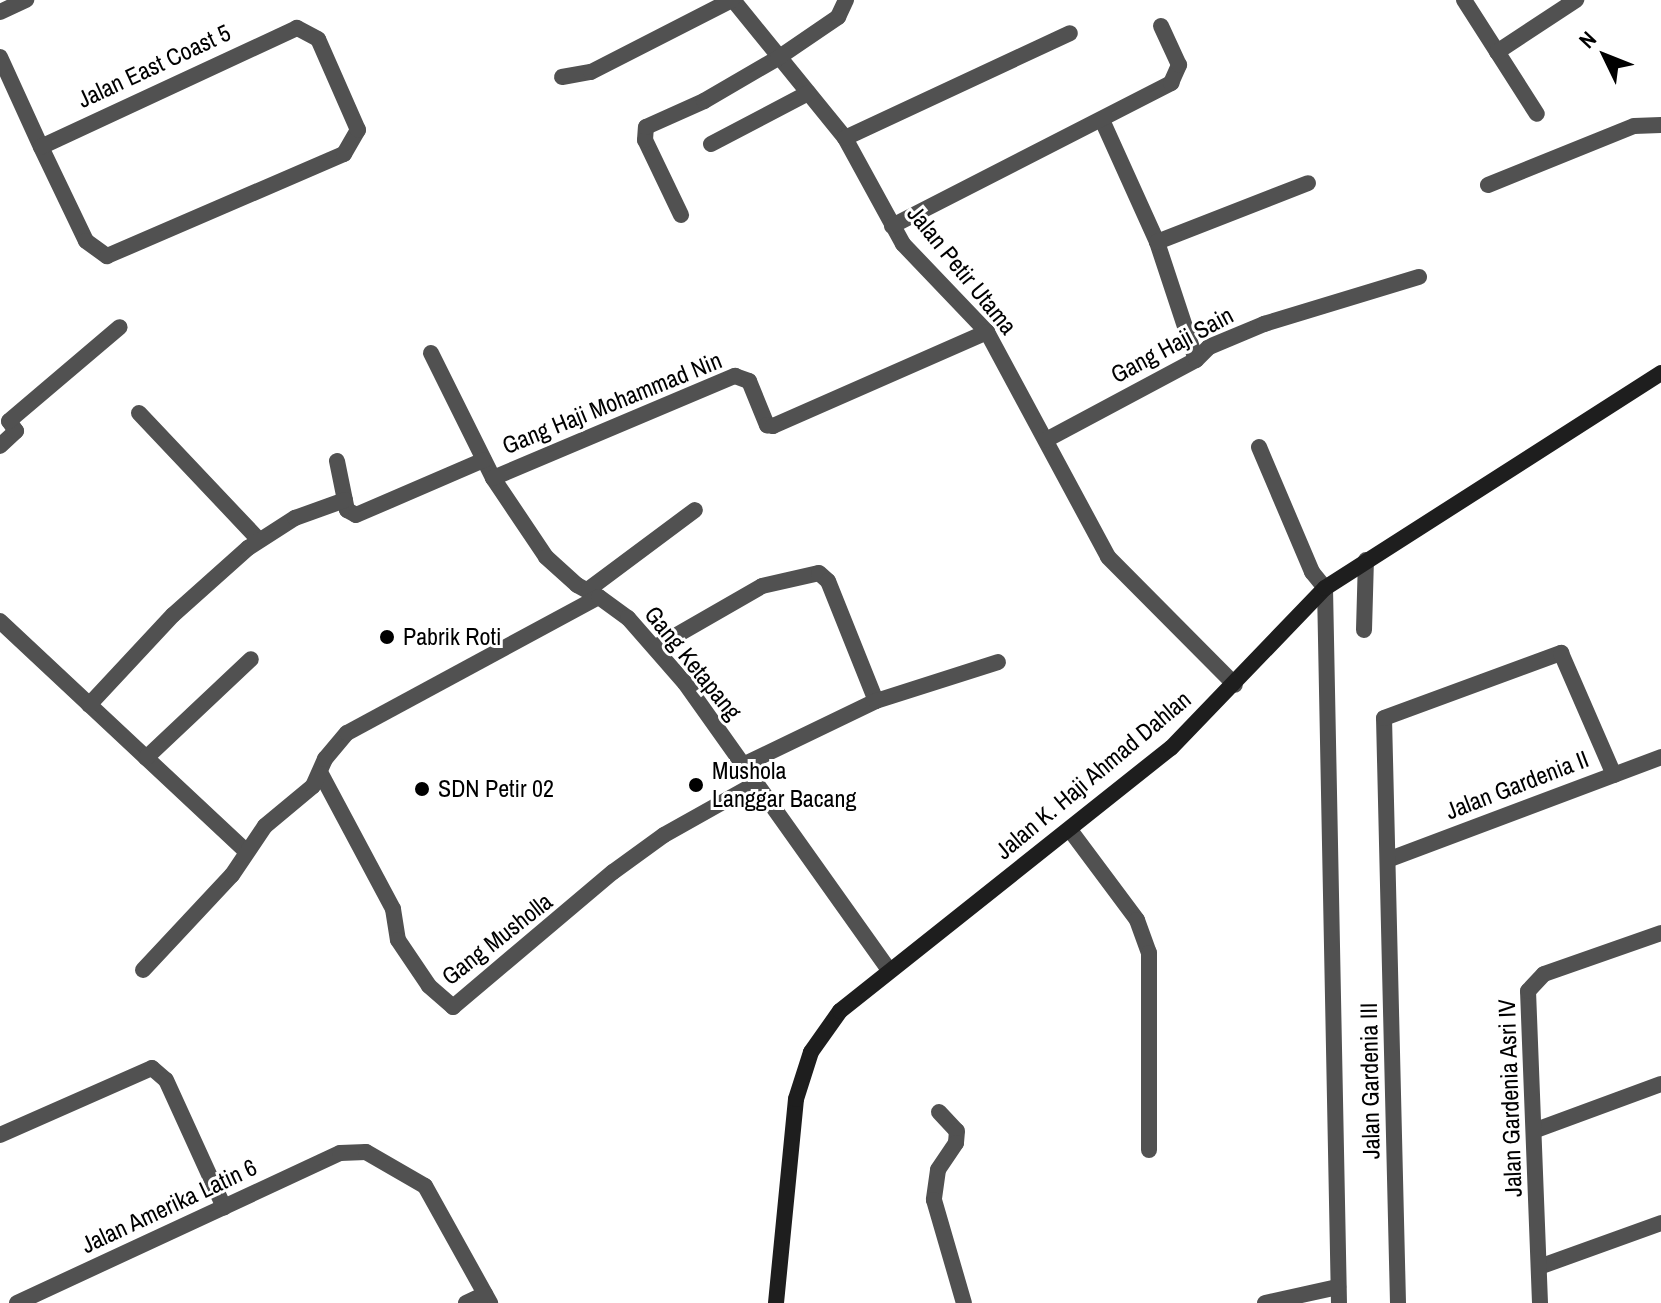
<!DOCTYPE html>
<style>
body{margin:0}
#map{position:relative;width:1661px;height:1303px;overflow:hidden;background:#fff;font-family:"Archivo Narrow",sans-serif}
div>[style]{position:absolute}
.street>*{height:16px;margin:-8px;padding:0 8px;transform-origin:8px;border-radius:8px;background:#515151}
.secondary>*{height:16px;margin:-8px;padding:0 8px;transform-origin:8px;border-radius:8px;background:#1e1e1e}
.dots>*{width:22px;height:22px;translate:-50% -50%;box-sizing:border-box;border:4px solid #fff;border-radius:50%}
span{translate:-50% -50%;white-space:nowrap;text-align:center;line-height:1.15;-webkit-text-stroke:6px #fff;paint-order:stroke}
.street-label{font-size:24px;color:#000}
.poi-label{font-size:24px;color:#000}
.left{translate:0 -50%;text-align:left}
.north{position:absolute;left:1565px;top:16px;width:80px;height:80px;-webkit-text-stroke:6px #fff;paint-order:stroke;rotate:313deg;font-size:22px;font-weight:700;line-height:32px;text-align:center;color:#000}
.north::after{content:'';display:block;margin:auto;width:28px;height:36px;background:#000;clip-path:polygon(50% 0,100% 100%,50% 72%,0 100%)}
</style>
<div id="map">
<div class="street">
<div style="left:733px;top:0;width:178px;rotate:50.9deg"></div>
<div style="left:845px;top:138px;width:121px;rotate:61.3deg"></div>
<div style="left:903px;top:244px;width:122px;rotate:46.3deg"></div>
<div style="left:987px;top:332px;width:255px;rotate:61.7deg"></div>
<div style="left:1108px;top:557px;width:180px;rotate:45.2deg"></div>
<div style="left:1464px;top:0;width:135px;rotate:57.4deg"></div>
<div style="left:0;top:12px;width:29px;rotate:-25deg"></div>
<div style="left:1497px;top:52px;width:95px;rotate:-33.4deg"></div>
<div style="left:0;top:57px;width:99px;rotate:65.5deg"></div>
<div style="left:41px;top:147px;width:104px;rotate:64.4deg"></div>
<div style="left:86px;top:241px;width:26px;rotate:36deg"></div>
<div style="left:107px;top:256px;width:258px;rotate:-23.3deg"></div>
<div style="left:344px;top:154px;width:28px;rotate:-60deg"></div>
<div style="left:358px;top:130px;width:99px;rotate:-113.7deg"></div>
<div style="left:318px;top:39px;width:24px;rotate:-152deg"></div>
<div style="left:297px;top:28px;width:282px;rotate:155.1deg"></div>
<div style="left:562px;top:77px;width:29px;rotate:-10deg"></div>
<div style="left:591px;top:72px;width:158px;rotate:-27.1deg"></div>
<div style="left:1102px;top:120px;width:134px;rotate:65.7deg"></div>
<div style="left:1157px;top:242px;width:124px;rotate:71.7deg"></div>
<div style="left:845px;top:138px;width:248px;rotate:-25deg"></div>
<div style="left:711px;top:144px;width:110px;rotate:-27.7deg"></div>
<div style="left:1488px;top:185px;width:157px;rotate:-22deg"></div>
<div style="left:1634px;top:126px;width:27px;rotate:-2deg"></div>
<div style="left:681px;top:215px;width:83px;rotate:-115.6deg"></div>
<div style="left:645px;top:140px;width:13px;rotate:-86deg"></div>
<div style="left:646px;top:127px;width:64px;rotate:-24.1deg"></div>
<div style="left:704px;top:101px;width:86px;rotate:-30.2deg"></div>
<div style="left:778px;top:58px;width:73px;rotate:-34.3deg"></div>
<div style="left:838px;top:17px;width:19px;rotate:-65deg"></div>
<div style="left:892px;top:226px;width:314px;rotate:-27.1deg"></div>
<div style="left:1171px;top:83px;width:20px;rotate:-66deg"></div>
<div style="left:1179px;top:65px;width:43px;rotate:-114.8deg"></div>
<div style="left:1157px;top:242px;width:162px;rotate:-21.3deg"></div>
<div style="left:431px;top:353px;width:140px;rotate:63.6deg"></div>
<div style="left:493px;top:478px;width:95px;rotate:56.1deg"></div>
<div style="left:546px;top:557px;width:42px;rotate:42.1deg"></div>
<div style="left:577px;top:585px;width:25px;rotate:29deg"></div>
<div style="left:139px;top:413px;width:175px;rotate:46.6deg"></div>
<div style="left:1046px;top:440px;width:170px;rotate:-28.1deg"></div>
<div style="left:1196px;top:360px;width:18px;rotate:-45deg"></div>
<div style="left:1209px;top:347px;width:60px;rotate:-22.7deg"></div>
<div style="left:1264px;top:324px;width:162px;rotate:-16.9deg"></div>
<div style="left:0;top:446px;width:22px;rotate:-43deg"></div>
<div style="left:16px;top:431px;width:12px;rotate:-125deg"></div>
<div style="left:9px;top:421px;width:145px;rotate:-40.3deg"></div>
<div style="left:1259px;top:447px;width:136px;rotate:67deg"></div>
<div style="left:1312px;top:572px;width:21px;rotate:51deg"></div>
<div style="left:1325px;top:588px;width:715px;rotate:88.88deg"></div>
<div style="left:337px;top:461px;width:50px;rotate:78.5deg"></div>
<div style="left:347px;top:510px;width:10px;rotate:29deg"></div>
<div style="left:356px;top:515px;width:139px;rotate:-23.3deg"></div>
<div style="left:493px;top:478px;width:263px;rotate:-22.9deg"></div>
<div style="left:735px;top:376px;width:15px;rotate:20deg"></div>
<div style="left:749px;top:381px;width:48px;rotate:67.8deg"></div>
<div style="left:767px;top:425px;width:6px;rotate:9deg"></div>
<div style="left:773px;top:426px;width:234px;rotate:-23.7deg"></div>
<div style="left:589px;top:589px;width:132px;rotate:-36.7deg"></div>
<div style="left:0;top:621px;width:335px;rotate:43.1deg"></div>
<div style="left:1364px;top:630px;width:70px;rotate:-88.4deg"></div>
<div style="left:656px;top:647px;width:122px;rotate:-29.9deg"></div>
<div style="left:762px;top:586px;width:58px;rotate:-12.8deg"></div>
<div style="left:819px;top:573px;width:12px;rotate:42deg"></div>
<div style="left:828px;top:581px;width:129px;rotate:68.2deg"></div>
<div style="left:89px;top:705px;width:123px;rotate:-47deg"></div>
<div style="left:173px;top:615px;width:101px;rotate:-41.8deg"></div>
<div style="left:248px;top:548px;width:56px;rotate:-32.6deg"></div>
<div style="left:295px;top:518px;width:53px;rotate:-19.8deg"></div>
<div style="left:146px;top:758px;width:144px;rotate:-43.3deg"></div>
<div style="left:743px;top:765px;width:148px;rotate:-25.7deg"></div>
<div style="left:876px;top:701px;width:128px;rotate:-17.7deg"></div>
<div style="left:321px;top:774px;width:153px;rotate:61.9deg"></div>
<div style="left:393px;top:909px;width:31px;rotate:81deg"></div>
<div style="left:398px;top:940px;width:55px;rotate:56deg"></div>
<div style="left:429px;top:986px;width:32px;rotate:41deg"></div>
<div style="left:453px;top:1007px;width:209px;rotate:-40.2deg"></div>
<div style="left:613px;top:872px;width:63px;rotate:-36deg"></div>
<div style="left:664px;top:835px;width:104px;rotate:-29.3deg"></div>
<div style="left:1070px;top:830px;width:112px;rotate:53.3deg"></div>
<div style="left:1137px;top:920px;width:35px;rotate:70deg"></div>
<div style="left:1149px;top:953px;width:197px;rotate:90deg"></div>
<div style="left:1390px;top:859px;width:290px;rotate:-20.6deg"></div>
<div style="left:143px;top:970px;width:130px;rotate:-46.9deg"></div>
<div style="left:232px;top:875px;width:59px;rotate:-56deg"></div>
<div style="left:265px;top:826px;width:62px;rotate:-39.8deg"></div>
<div style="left:313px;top:786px;width:30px;rotate:-66deg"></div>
<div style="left:325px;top:759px;width:34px;rotate:-50deg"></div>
<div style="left:347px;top:733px;width:286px;rotate:-28.4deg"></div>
<div style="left:599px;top:597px;width:36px;rotate:36deg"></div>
<div style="left:628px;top:618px;width:86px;rotate:48.8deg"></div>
<div style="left:685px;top:683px;width:352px;rotate:54.6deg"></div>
<div style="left:939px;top:1112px;width:26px;rotate:47deg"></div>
<div style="left:957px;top:1131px;width:12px;rotate:95deg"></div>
<div style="left:956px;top:1143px;width:32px;rotate:124deg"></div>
<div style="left:938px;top:1170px;width:30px;rotate:98deg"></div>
<div style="left:934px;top:1200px;width:107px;rotate:73.8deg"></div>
<div style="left:1536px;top:1130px;width:133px;rotate:-20.2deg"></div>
<div style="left:0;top:1135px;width:166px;rotate:-23.8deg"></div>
<div style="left:152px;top:1068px;width:18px;rotate:41deg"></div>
<div style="left:166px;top:1080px;width:140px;rotate:65.5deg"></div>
<div style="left:1539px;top:1267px;width:130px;rotate:-19.8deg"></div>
<div style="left:17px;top:1303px;width:356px;rotate:-24.9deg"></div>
<div style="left:340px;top:1153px;width:26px;rotate:-2deg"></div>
<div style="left:366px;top:1152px;width:68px;rotate:30deg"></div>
<div style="left:425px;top:1186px;width:134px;rotate:60.9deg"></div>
<div style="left:466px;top:1303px;width:21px;rotate:-25deg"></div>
<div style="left:1265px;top:1303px;width:75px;rotate:-12.4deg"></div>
<div style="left:1398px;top:1303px;width:585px;rotate:-91.37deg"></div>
<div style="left:1384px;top:718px;width:189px;rotate:-20.2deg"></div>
<div style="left:1561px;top:653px;width:133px;rotate:66.5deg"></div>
<div style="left:1540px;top:1303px;width:312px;rotate:-92.2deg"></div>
<div style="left:1528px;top:991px;width:23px;rotate:-47deg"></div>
<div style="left:1544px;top:974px;width:124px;rotate:-19.3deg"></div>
</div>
<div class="secondary">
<div style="left:776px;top:1303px;width:205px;rotate:-84.4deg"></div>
<div style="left:796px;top:1099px;width:49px;rotate:-72.3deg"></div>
<div style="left:811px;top:1052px;width:50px;rotate:-54.7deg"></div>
<div style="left:840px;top:1011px;width:423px;rotate:-38.5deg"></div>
<div style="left:1171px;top:748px;width:222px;rotate:-46.1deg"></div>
<div style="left:1325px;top:588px;width:399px;rotate:-32.6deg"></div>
</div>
<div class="dots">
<div style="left:387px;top:637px;background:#000"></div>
<div style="left:696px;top:785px;background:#000"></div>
<div style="left:422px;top:789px;background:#000"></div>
</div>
<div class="street-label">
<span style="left:154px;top:66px;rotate:-25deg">Jalan East Coast 5</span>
<span style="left:962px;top:270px;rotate:51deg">Jalan Petir Utama</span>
<span style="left:1172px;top:345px;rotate:-28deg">Gang Haji Sain</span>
<span style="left:612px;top:403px;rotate:-22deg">Gang Haji Mohammad Nin</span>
<span style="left:693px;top:663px;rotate:51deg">Gang Ketapang</span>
<span style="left:1093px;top:775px;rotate:-40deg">Jalan K. Haji Ahmad Dahlan</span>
<span style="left:1517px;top:785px;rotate:-21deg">Jalan Gardenia II</span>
<span style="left:497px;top:939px;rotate:-38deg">Gang Musholla</span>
<span style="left:1370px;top:1081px;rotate:-91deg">Jalan Gardenia III</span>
<span style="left:1510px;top:1098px;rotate:-92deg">Jalan Gardenia Asri IV</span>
<span style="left:169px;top:1206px;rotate:-25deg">Jalan Amerika Latin 6</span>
</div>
<div class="poi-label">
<span class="left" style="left:403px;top:637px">Pabrik Roti</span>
<span class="left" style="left:712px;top:785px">Mushola<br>Langgar Bacang</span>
<span class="left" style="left:438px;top:789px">SDN Petir 02</span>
</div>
<div class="north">N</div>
</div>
